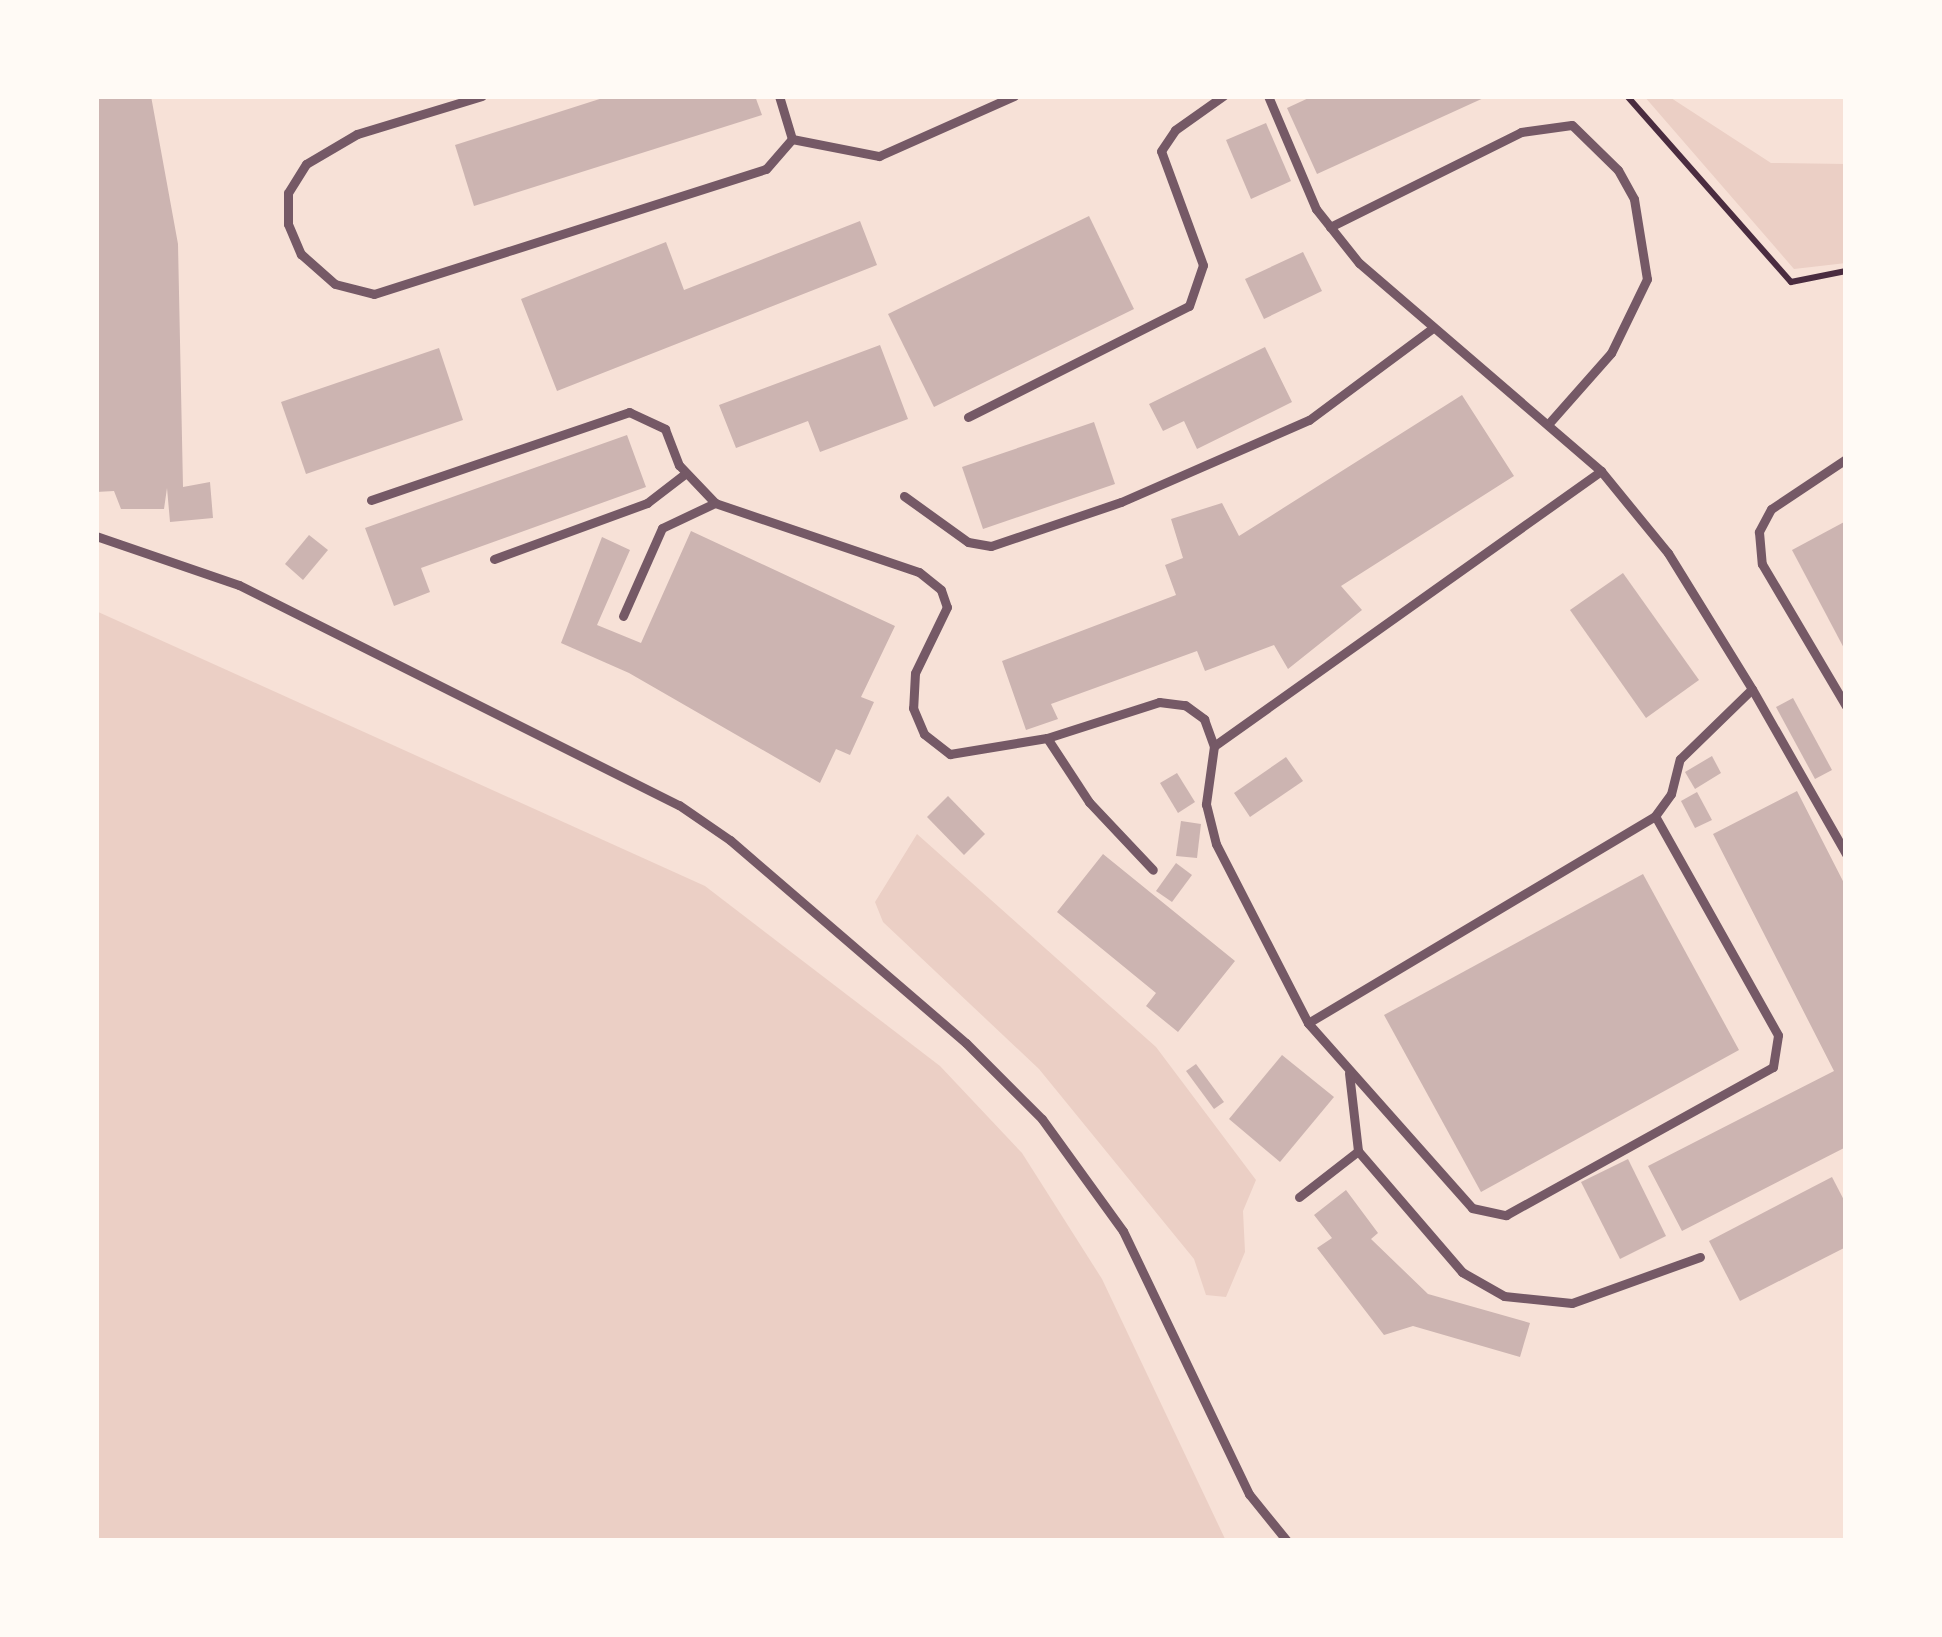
<!DOCTYPE html>
<style>
body{margin:0}
#map{position:relative;width:1942px;height:1637px;overflow:hidden;background:#f7e1d7;font-family:"Noto Serif",serif}
div>[style]{position:absolute}
.green>*{inset:0;background:#ebcfc5}
.building>*{inset:0;background:#ccb4b1}
.path>*{height:6px;margin:-3px;padding:0 3px;transform-origin:3px;border-radius:3px;background:#4a2c40}
.service>*{height:9px;margin:-4.5px;padding:0 4.5px;transform-origin:4.5px;border-radius:4.5px;background:#755966}
span{translate:-50% -50%;white-space:nowrap;text-align:center;line-height:1.15;-webkit-text-stroke:12px #fffaf5;paint-order:stroke}
.frame{position:absolute;inset:0;border:99px solid #fffaf5;pointer-events:none}
</style>
<div id="map">
<div class="green">
<div style="clip-path:polygon(1644px 96px,1668px 96px,1771px 163px,1846px 164px,1846px 263px,1794px 269px)"></div>
<div style="clip-path:polygon(96px 611px,705px 886px,940px 1066px,1022px 1153px,1102px 1279px,1226px 1541px,96px 1541px)"></div>
<div style="clip-path:polygon(917px 834px,1156px 1047px,1256px 1180px,1243px 1211px,1245px 1252px,1226px 1297px,1206px 1295px,1194px 1259px,1039px 1069px,883px 922px,875px 902px)"></div>
</div>
<div class="building">
<div style="clip-path:polygon(96px 96px,151px 96px,178px 244px,183px 487px,210px 482px,213px 518px,170px 522px,167px 488px,164px 509px,121px 509px,114px 491px,96px 492px)"></div>
<div style="clip-path:polygon(609px 96px,755px 96px,762px 115px,474px 206px,455px 145px)"></div>
<div style="clip-path:polygon(1313px 96px,1488px 96px,1317px 174px,1287px 108px)"></div>
<div style="clip-path:polygon(1266px 123px,1291px 181px,1251px 199px,1226px 140px)"></div>
<div style="clip-path:polygon(1089px 216px,1134px 309px,934px 407px,888px 314px)"></div>
<div style="clip-path:polygon(860px 221px,877px 265px,557px 391px,521px 299px,666px 242px,684px 290px)"></div>
<div style="clip-path:polygon(1303px 252px,1322px 291px,1264px 319px,1245px 279px)"></div>
<div style="clip-path:polygon(880px 345px,908px 419px,820px 452px,808px 421px,736px 448px,719px 405px)"></div>
<div style="clip-path:polygon(1265px 347px,1292px 402px,1197px 449px,1184px 421px,1163px 431px,1149px 404px)"></div>
<div style="clip-path:polygon(439px 348px,463px 420px,306px 474px,281px 402px)"></div>
<div style="clip-path:polygon(1462px 395px,1514px 476px,1341px 586px,1362px 610px,1288px 669px,1274px 645px,1205px 671px,1197px 651px,1051px 704px,1058px 719px,1026px 730px,1002px 661px,1176px 595px,1165px 565px,1183px 558px,1171px 519px,1222px 503px,1239px 536px)"></div>
<div style="clip-path:polygon(1094px 422px,1115px 484px,983px 529px,962px 467px)"></div>
<div style="clip-path:polygon(627px 435px,646px 487px,421px 568px,430px 592px,394px 606px,365px 528px)"></div>
<div style="clip-path:polygon(1846px 521px,1846px 652px,1792px 550px)"></div>
<div style="clip-path:polygon(691px 531px,895px 626px,861px 697px,874px 702px,850px 755px,836px 749px,820px 783px,629px 673px,561px 643px,602px 537px,630px 550px,597px 625px,641px 643px)"></div>
<div style="clip-path:polygon(309px 535px,328px 550px,303px 580px,285px 564px)"></div>
<div style="clip-path:polygon(1623px 573px,1699px 680px,1646px 718px,1570px 610px)"></div>
<div style="clip-path:polygon(1793px 698px,1832px 770px,1815px 779px,1776px 707px)"></div>
<div style="clip-path:polygon(1712px 756px,1721px 773px,1695px 789px,1685px 772px)"></div>
<div style="clip-path:polygon(1286px 757px,1303px 781px,1250px 817px,1234px 793px)"></div>
<div style="clip-path:polygon(1177px 773px,1195px 802px,1178px 813px,1160px 783px)"></div>
<div style="clip-path:polygon(1797px 791px,1846px 887px,1846px 1147px,1682px 1231px,1648px 1166px,1834px 1071px,1713px 834px)"></div>
<div style="clip-path:polygon(1697px 792px,1712px 820px,1695px 828px,1681px 801px)"></div>
<div style="clip-path:polygon(948px 796px,985px 834px,964px 855px,927px 817px)"></div>
<div style="clip-path:polygon(1181px 821px,1201px 824px,1197px 858px,1176px 856px)"></div>
<div style="clip-path:polygon(1103px 854px,1235px 961px,1178px 1032px,1146px 1006px,1156px 993px,1057px 912px)"></div>
<div style="clip-path:polygon(1176px 863px,1192px 875px,1172px 902px,1156px 891px)"></div>
<div style="clip-path:polygon(1643px 874px,1739px 1050px,1481px 1192px,1384px 1015px)"></div>
<div style="clip-path:polygon(1282px 1055px,1334px 1097px,1280px 1162px,1229px 1119px)"></div>
<div style="clip-path:polygon(1196px 1064px,1224px 1102px,1214px 1109px,1186px 1071px)"></div>
<div style="clip-path:polygon(1628px 1159px,1666px 1236px,1620px 1259px,1581px 1182px)"></div>
<div style="clip-path:polygon(1832px 1177px,1846px 1204px,1846px 1247px,1740px 1301px,1709px 1241px)"></div>
<div style="clip-path:polygon(1346px 1190px,1378px 1233px,1371px 1239px,1428px 1294px,1530px 1323px,1520px 1357px,1413px 1326px,1384px 1335px,1317px 1248px,1332px 1238px,1314px 1215px)"></div>
</div>
<div class="path">
<div style="left:1627px;top:96px;width:248px;rotate:48.6deg"></div>
<div style="left:1791px;top:282px;width:56px;rotate:-11.3deg"></div>
</div>
<div class="service">
<div style="left:482px;top:96px;width:131px;rotate:163.1deg"></div>
<div style="left:357px;top:134px;width:59px;rotate:149.5deg"></div>
<div style="left:306px;top:164px;width:34px;rotate:122deg"></div>
<div style="left:288px;top:193px;width:31px;rotate:90deg"></div>
<div style="left:288px;top:224px;width:33px;rotate:67deg"></div>
<div style="left:301px;top:254px;width:45px;rotate:41.4deg"></div>
<div style="left:335px;top:284px;width:40px;rotate:14.4deg"></div>
<div style="left:374px;top:294px;width:411px;rotate:-17.7deg"></div>
<div style="left:766px;top:169px;width:40px;rotate:-49deg"></div>
<div style="left:792px;top:139px;width:45px;rotate:-106.8deg"></div>
<div style="left:792px;top:139px;width:89px;rotate:11.1deg"></div>
<div style="left:879px;top:156px;width:148px;rotate:-24deg"></div>
<div style="left:1330px;top:227px;width:213px;rotate:-26.4deg"></div>
<div style="left:1521px;top:132px;width:51px;rotate:-7.8deg"></div>
<div style="left:1572px;top:125px;width:64px;rotate:44.4deg"></div>
<div style="left:1618px;top:170px;width:33px;rotate:61deg"></div>
<div style="left:1634px;top:199px;width:81px;rotate:80.8deg"></div>
<div style="left:1647px;top:279px;width:82px;rotate:115.9deg"></div>
<div style="left:1611px;top:353px;width:92px;rotate:131.5deg"></div>
<div style="left:968px;top:417px;width:247px;rotate:-26.7deg"></div>
<div style="left:1189px;top:306px;width:43px;rotate:-71.1deg"></div>
<div style="left:1203px;top:265px;width:121px;rotate:-110.2deg"></div>
<div style="left:1161px;top:151px;width:25px;rotate:-56deg"></div>
<div style="left:1175px;top:130px;width:59px;rotate:-35.3deg"></div>
<div style="left:1846px;top:459px;width:90px;rotate:146.3deg"></div>
<div style="left:1771px;top:509px;width:26px;rotate:118deg"></div>
<div style="left:1759px;top:532px;width:32px;rotate:85deg"></div>
<div style="left:1762px;top:564px;width:165px;rotate:59.4deg"></div>
<div style="left:904px;top:496px;width:79px;rotate:35.7deg"></div>
<div style="left:968px;top:542px;width:23px;rotate:10deg"></div>
<div style="left:991px;top:546px;width:137px;rotate:-18.7deg"></div>
<div style="left:1121px;top:502px;width:205px;rotate:-23.6deg"></div>
<div style="left:1309px;top:420px;width:154px;rotate:-36.6deg"></div>
<div style="left:371px;top:500px;width:273px;rotate:-18.8deg"></div>
<div style="left:629px;top:412px;width:40px;rotate:25deg"></div>
<div style="left:665px;top:429px;width:39px;rotate:69deg"></div>
<div style="left:679px;top:465px;width:52px;rotate:46.5deg"></div>
<div style="left:715px;top:503px;width:215px;rotate:18.7deg"></div>
<div style="left:919px;top:572px;width:28px;rotate:39deg"></div>
<div style="left:941px;top:590px;width:18px;rotate:71deg"></div>
<div style="left:947px;top:607px;width:73px;rotate:115.9deg"></div>
<div style="left:915px;top:673px;width:35px;rotate:93deg"></div>
<div style="left:913px;top:708px;width:28px;rotate:67deg"></div>
<div style="left:924px;top:734px;width:33px;rotate:38deg"></div>
<div style="left:950px;top:754px;width:98px;rotate:-9.4deg"></div>
<div style="left:1047px;top:738px;width:118px;rotate:-17.8deg"></div>
<div style="left:1159px;top:702px;width:26px;rotate:7deg"></div>
<div style="left:1185px;top:705px;width:24px;rotate:36deg"></div>
<div style="left:1204px;top:719px;width:29px;rotate:70deg"></div>
<div style="left:1214px;top:746px;width:59px;rotate:97.9deg"></div>
<div style="left:1206px;top:804px;width:41px;rotate:76deg"></div>
<div style="left:1216px;top:844px;width:201px;rotate:62.8deg"></div>
<div style="left:1308px;top:1023px;width:247px;rotate:48.4deg"></div>
<div style="left:1472px;top:1208px;width:35px;rotate:12deg"></div>
<div style="left:1506px;top:1215px;width:305px;rotate:-29deg"></div>
<div style="left:1773px;top:1067px;width:32px;rotate:-81deg"></div>
<div style="left:1778px;top:1035px;width:251px;rotate:-119.3deg"></div>
<div style="left:1655px;top:816px;width:27px;rotate:-54deg"></div>
<div style="left:1671px;top:794px;width:36px;rotate:-76deg"></div>
<div style="left:1680px;top:759px;width:100px;rotate:-44.2deg"></div>
<div style="left:1752px;top:689px;width:160px;rotate:-121.7deg"></div>
<div style="left:1668px;top:553px;width:106px;rotate:-129.3deg"></div>
<div style="left:1601px;top:471px;width:319px;rotate:-139.3deg"></div>
<div style="left:1359px;top:263px;width:69px;rotate:-128.5deg"></div>
<div style="left:1316px;top:209px;width:123px;rotate:-113deg"></div>
<div style="left:96px;top:536px;width:151px;rotate:18.9deg"></div>
<div style="left:239px;top:585px;width:492px;rotate:26.6deg"></div>
<div style="left:679px;top:805px;width:62px;rotate:34.5deg"></div>
<div style="left:730px;top:840px;width:311px;rotate:40.7deg"></div>
<div style="left:966px;top:1043px;width:107px;rotate:45deg"></div>
<div style="left:1042px;top:1119px;width:138px;rotate:54.1deg"></div>
<div style="left:1123px;top:1231px;width:292px;rotate:64.4deg"></div>
<div style="left:1249px;top:1494px;width:60px;rotate:51deg"></div>
<div style="left:494px;top:559px;width:163px;rotate:-20.1deg"></div>
<div style="left:647px;top:503px;width:49px;rotate:-37.6deg"></div>
<div style="left:623px;top:616px;width:96px;rotate:-66.1deg"></div>
<div style="left:662px;top:528px;width:59px;rotate:-25.3deg"></div>
<div style="left:1752px;top:689px;width:190px;rotate:60.3deg"></div>
<div style="left:1047px;top:738px;width:77px;rotate:56.7deg"></div>
<div style="left:1089px;top:802px;width:93px;rotate:46.7deg"></div>
<div style="left:1214px;top:746px;width:475px;rotate:-35.4deg"></div>
<div style="left:1308px;top:1023px;width:404px;rotate:-30.8deg"></div>
<div style="left:1349px;top:1073px;width:79px;rotate:83.4deg"></div>
<div style="left:1358px;top:1151px;width:160px;rotate:49.3deg"></div>
<div style="left:1462px;top:1272px;width:48px;rotate:29.7deg"></div>
<div style="left:1504px;top:1296px;width:68px;rotate:5.9deg"></div>
<div style="left:1572px;top:1303px;width:136px;rotate:-19.8deg"></div>
<div style="left:1299px;top:1197px;width:75px;rotate:-37.9deg"></div>
</div>
<div class="frame"></div>
</div>
